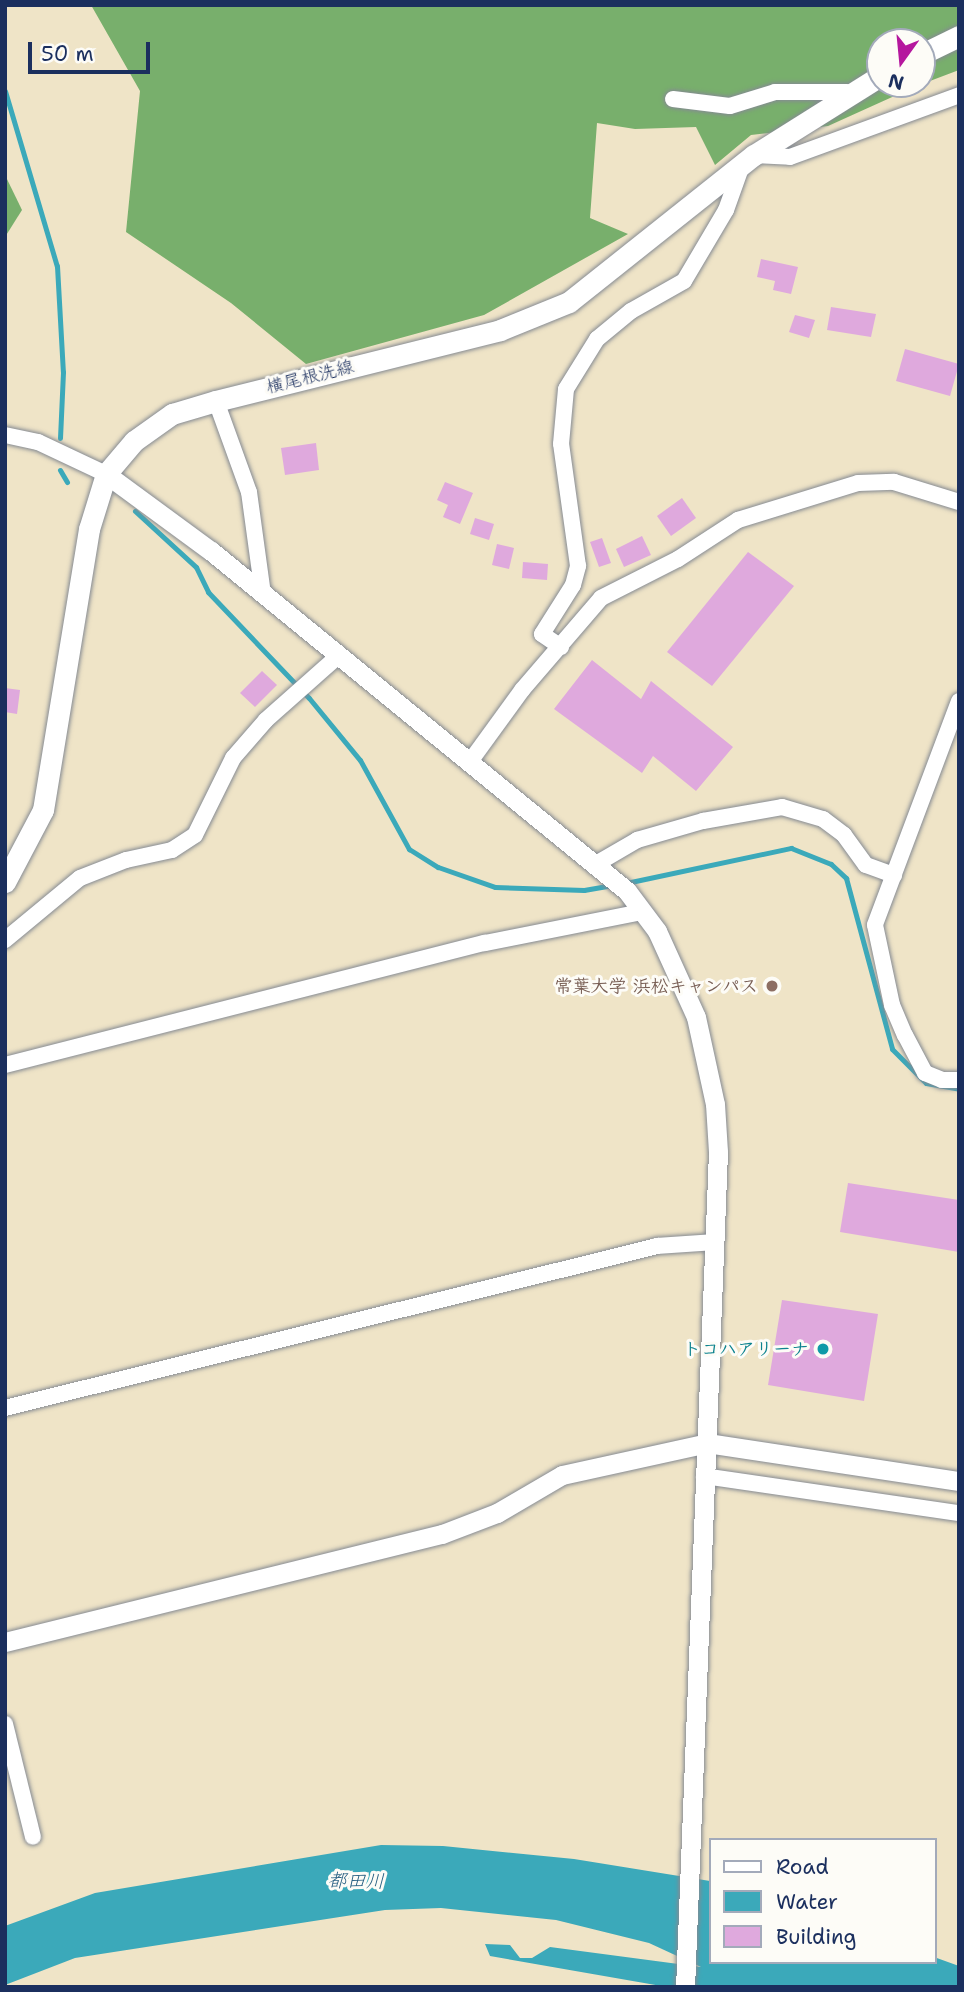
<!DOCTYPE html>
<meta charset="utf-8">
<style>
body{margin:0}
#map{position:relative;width:964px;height:1992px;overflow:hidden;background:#efe4c7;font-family:"Shantell Sans","Klee One",sans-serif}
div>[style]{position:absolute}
.forest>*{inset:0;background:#78af6c}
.water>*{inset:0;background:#3ba9ba}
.stream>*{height:5px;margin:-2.5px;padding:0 2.5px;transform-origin:2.5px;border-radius:2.5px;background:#3ba9ba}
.building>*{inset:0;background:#dfa9dd}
.roads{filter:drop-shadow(0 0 2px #858a92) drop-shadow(0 0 2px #858a92)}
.minor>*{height:16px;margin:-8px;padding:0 8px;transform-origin:8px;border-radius:8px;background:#fff}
.tertiary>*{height:19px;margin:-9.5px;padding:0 9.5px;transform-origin:9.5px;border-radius:9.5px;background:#fff}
.secondary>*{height:21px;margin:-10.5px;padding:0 10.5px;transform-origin:10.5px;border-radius:10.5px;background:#fff}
.dots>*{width:19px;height:19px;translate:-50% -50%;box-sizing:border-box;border:4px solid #fdfcf7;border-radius:50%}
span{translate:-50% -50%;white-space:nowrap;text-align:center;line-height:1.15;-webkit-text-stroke:6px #fdfcf7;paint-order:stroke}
.street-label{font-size:18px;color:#1b2f5e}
.education-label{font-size:18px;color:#785e54;font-weight:700}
.right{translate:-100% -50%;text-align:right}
.culture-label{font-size:18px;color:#0d838f;font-weight:700}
.water-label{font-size:19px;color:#286083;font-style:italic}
.frame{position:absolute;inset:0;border:7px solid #1b2f5e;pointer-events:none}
.legend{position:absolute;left:709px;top:1838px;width:228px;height:126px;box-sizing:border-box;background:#fdfcf7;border:2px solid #a3aaba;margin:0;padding:9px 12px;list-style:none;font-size:21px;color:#1b2f5e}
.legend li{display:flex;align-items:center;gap:14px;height:35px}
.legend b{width:35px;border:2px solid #a3aaba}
.north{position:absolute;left:866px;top:28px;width:70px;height:70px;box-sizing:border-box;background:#fdfcf7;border:2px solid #a3aaba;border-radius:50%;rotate:195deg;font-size:19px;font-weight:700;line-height:28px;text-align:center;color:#1b2f5e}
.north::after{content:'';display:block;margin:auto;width:24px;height:32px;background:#b5179e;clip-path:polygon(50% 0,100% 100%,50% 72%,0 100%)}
.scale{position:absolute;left:28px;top:42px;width:122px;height:32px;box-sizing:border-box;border:4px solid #1b2f5e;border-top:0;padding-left:9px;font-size:21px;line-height:24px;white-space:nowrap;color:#1b2f5e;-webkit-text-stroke:5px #fdfcf7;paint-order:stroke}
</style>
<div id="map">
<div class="forest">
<div style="clip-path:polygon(91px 5px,959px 5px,959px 70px,922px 84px,922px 42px,880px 42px,880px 84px,921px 84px,828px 126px,751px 135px,715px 165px,696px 127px,635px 129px,597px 123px,590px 218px,628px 234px,484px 315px,306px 364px,231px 303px,126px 232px,140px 91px)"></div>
<div style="clip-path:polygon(5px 175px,22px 210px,5px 237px)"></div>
</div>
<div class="water">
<div style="clip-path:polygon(381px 1845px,443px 1846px,574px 1859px,710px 1881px,710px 1962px,934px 1962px,934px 1957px,959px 1966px,959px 1987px,667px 1987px,490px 1956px,485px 1944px,510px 1945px,520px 1958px,532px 1958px,550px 1947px,701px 1967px,649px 1943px,556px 1920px,441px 1908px,385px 1910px,75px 1958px,5px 1985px,5px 1926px,95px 1893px)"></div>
</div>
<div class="stream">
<div style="left:5px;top:91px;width:183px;rotate:73.5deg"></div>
<div style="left:57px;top:266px;width:106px;rotate:86.8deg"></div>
<div style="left:63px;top:372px;width:66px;rotate:92.6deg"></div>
<div style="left:60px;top:470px;width:14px;rotate:60deg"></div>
<div style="left:135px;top:511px;width:83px;rotate:42.6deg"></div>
<div style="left:196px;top:567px;width:28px;rotate:64deg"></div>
<div style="left:208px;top:592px;width:146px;rotate:46.4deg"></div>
<div style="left:309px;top:698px;width:80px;rotate:50.6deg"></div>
<div style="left:360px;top:760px;width:102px;rotate:61.2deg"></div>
<div style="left:409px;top:849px;width:34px;rotate:32deg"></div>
<div style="left:438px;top:867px;width:60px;rotate:19.3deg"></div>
<div style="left:495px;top:887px;width:89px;rotate:1.9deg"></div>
<div style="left:584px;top:890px;width:29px;rotate:-10deg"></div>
<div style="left:626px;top:883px;width:169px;rotate:-12deg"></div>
<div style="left:791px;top:848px;width:43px;rotate:21.8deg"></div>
<div style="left:831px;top:864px;width:21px;rotate:43deg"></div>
<div style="left:846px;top:878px;width:177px;rotate:74.9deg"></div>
<div style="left:892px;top:1049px;width:48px;rotate:45deg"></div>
<div style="left:926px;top:1083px;width:34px;rotate:10deg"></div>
</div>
<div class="building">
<div style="clip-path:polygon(761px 259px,798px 267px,791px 294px,773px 290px,775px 281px,757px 277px)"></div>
<div style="clip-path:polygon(831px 307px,876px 314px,871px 337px,827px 330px)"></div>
<div style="clip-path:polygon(795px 315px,815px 320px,809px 338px,789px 332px)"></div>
<div style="clip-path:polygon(905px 349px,959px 364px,950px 396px,896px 381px)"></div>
<div style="clip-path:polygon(316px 443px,319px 470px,285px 475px,281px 448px)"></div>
<div style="clip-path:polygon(445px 482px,473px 493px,460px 524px,443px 517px,448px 505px,437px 500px)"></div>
<div style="clip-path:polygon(682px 498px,696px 518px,671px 536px,657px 516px)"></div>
<div style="clip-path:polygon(475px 518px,494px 524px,489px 540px,470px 534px)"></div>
<div style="clip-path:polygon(642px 536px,651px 555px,624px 567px,616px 549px)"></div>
<div style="clip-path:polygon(602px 538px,611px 563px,599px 567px,590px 542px)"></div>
<div style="clip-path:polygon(497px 544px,514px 548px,509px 569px,492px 565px)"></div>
<div style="clip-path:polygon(748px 552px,794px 586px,712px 686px,667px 652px)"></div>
<div style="clip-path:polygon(523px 562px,548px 564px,547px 580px,522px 578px)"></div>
<div style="clip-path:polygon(592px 660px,641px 699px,651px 681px,733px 747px,696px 791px,653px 756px,642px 773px,554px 709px)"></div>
<div style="clip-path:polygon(262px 671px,277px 685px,255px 707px,240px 693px)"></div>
<div style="clip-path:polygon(5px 688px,20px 690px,17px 714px,5px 712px)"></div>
<div style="clip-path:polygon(848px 1183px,959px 1200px,959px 1252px,840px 1232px)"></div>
<div style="clip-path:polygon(782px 1300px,878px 1314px,864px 1401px,768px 1385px)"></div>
</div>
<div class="roads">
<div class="minor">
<div style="left:673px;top:99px;width:57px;rotate:7deg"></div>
<div style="left:730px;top:106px;width:47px;rotate:-17.3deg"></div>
<div style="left:775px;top:92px;width:72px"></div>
<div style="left:754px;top:155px;width:36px;rotate:3deg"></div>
<div style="left:790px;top:157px;width:180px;rotate:-20.1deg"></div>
<div style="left:216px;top:401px;width:97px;rotate:70.1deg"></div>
<div style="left:249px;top:492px;width:103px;rotate:82.2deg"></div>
<div style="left:5px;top:435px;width:34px;rotate:12deg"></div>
<div style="left:38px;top:442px;width:75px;rotate:25.2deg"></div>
<div style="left:561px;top:647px;width:23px;rotate:-146deg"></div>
<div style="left:542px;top:634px;width:58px;rotate:-57.7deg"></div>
<div style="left:573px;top:585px;width:20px;rotate:-75deg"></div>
<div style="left:578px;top:566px;width:123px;rotate:-97.9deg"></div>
<div style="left:561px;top:444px;width:55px;rotate:-84.8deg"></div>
<div style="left:566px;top:389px;width:59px;rotate:-58.2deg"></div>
<div style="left:597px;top:339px;width:44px;rotate:-39.5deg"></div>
<div style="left:631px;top:311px;width:61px;rotate:-29.5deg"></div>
<div style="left:684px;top:281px;width:82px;rotate:-59.4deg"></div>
<div style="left:726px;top:210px;width:45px;rotate:-70.3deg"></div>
<div style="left:959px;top:701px;width:239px;rotate:110.6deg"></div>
<div style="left:875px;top:925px;width:82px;rotate:78deg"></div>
<div style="left:892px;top:1005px;width:33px;rotate:67deg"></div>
<div style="left:905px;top:1035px;width:43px;rotate:62.2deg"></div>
<div style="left:925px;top:1073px;width:18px;rotate:22deg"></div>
<div style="left:942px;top:1080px;width:17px"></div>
<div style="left:469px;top:763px;width:90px;rotate:-54deg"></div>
<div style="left:522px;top:690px;width:121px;rotate:-49.3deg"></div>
<div style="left:601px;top:598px;width:86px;rotate:-26.9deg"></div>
<div style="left:678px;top:559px;width:72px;rotate:-33deg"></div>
<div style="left:738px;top:520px;width:126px;rotate:-17.1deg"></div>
<div style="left:858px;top:483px;width:36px;rotate:-2deg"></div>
<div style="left:894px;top:482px;width:68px;rotate:17.1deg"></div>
<div style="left:596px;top:864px;width:48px;rotate:-30.3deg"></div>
<div style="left:637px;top:840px;width:69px;rotate:-16.1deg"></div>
<div style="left:703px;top:821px;width:80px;rotate:-10deg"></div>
<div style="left:782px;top:807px;width:43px;rotate:16.3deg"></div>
<div style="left:823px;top:819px;width:26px;rotate:37deg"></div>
<div style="left:844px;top:835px;width:37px;rotate:54deg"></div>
<div style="left:866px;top:865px;width:30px;rotate:20deg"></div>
<div style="left:5px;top:940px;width:97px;rotate:-39.6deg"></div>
<div style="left:80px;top:878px;width:49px;rotate:-21.4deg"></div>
<div style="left:126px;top:860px;width:47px;rotate:-12.3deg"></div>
<div style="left:172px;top:850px;width:27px;rotate:-33deg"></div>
<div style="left:195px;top:835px;width:86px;rotate:-63.7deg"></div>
<div style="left:233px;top:758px;width:50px;rotate:-49deg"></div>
<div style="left:266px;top:720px;width:96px;rotate:-41.6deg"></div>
<div style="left:5px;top:1065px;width:495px;rotate:-14.3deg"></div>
<div style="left:485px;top:943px;width:160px;rotate:-11.2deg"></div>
<div style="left:5px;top:1408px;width:672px;rotate:-13.95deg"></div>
<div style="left:657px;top:1246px;width:58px;rotate:-3.9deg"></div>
<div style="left:704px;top:1476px;width:258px;rotate:8.3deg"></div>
<div style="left:5px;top:1724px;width:116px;rotate:76.1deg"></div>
</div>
<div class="tertiary">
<div style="left:106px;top:474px;width:130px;rotate:36.3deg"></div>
<div style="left:211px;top:551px;width:537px;rotate:39.26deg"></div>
<div style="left:627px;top:891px;width:50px;rotate:53.1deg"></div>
<div style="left:657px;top:931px;width:94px;rotate:65.6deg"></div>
<div style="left:696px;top:1017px;width:89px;rotate:77.7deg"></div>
<div style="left:715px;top:1104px;width:48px;rotate:86.4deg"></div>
<div style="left:718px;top:1152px;width:836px;rotate:92.26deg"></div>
<div style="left:5px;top:1642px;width:450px;rotate:-13.9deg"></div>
<div style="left:442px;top:1534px;width:59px;rotate:-20.9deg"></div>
<div style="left:497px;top:1513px;width:75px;rotate:-30.3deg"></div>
<div style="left:562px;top:1475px;width:148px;rotate:-12.4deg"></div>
<div style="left:707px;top:1443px;width:255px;rotate:8.6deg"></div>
</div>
<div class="secondary">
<div style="left:922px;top:54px;width:41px;rotate:-25.9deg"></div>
<div style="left:5px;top:882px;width:81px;rotate:-62.2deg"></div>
<div style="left:43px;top:810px;width:285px;rotate:-80.7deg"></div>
<div style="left:89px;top:529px;width:58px;rotate:-72.8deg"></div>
<div style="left:106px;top:474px;width:43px;rotate:-49.7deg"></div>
<div style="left:134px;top:441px;width:47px;rotate:-35.4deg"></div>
<div style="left:172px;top:414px;width:46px;rotate:-16.5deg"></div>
<div style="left:216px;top:401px;width:293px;rotate:-14deg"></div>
<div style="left:500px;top:330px;width:74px;rotate:-22.1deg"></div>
<div style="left:569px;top:302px;width:236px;rotate:-38.5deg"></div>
<div style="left:754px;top:155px;width:149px;rotate:-32.1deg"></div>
</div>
</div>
<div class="dots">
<div style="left:772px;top:986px;background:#8d6e63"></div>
<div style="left:823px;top:1349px;background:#0f9aa8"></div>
</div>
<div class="street-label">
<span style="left:310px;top:377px;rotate:-14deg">横尾根洗線</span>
</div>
<div class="education-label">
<span class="right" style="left:758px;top:986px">常葉大学 浜松キャンパス</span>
</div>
<div class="culture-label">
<span class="right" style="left:809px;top:1349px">トコハアリーナ</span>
</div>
<div class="water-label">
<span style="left:356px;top:1881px;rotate:1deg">都田川</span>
</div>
<div class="frame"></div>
<ul class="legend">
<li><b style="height:9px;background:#fff"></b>Road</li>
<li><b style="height:19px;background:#3ba9ba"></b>Water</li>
<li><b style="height:19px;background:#dfa9dd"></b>Building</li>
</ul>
<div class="north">N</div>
<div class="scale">50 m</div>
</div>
